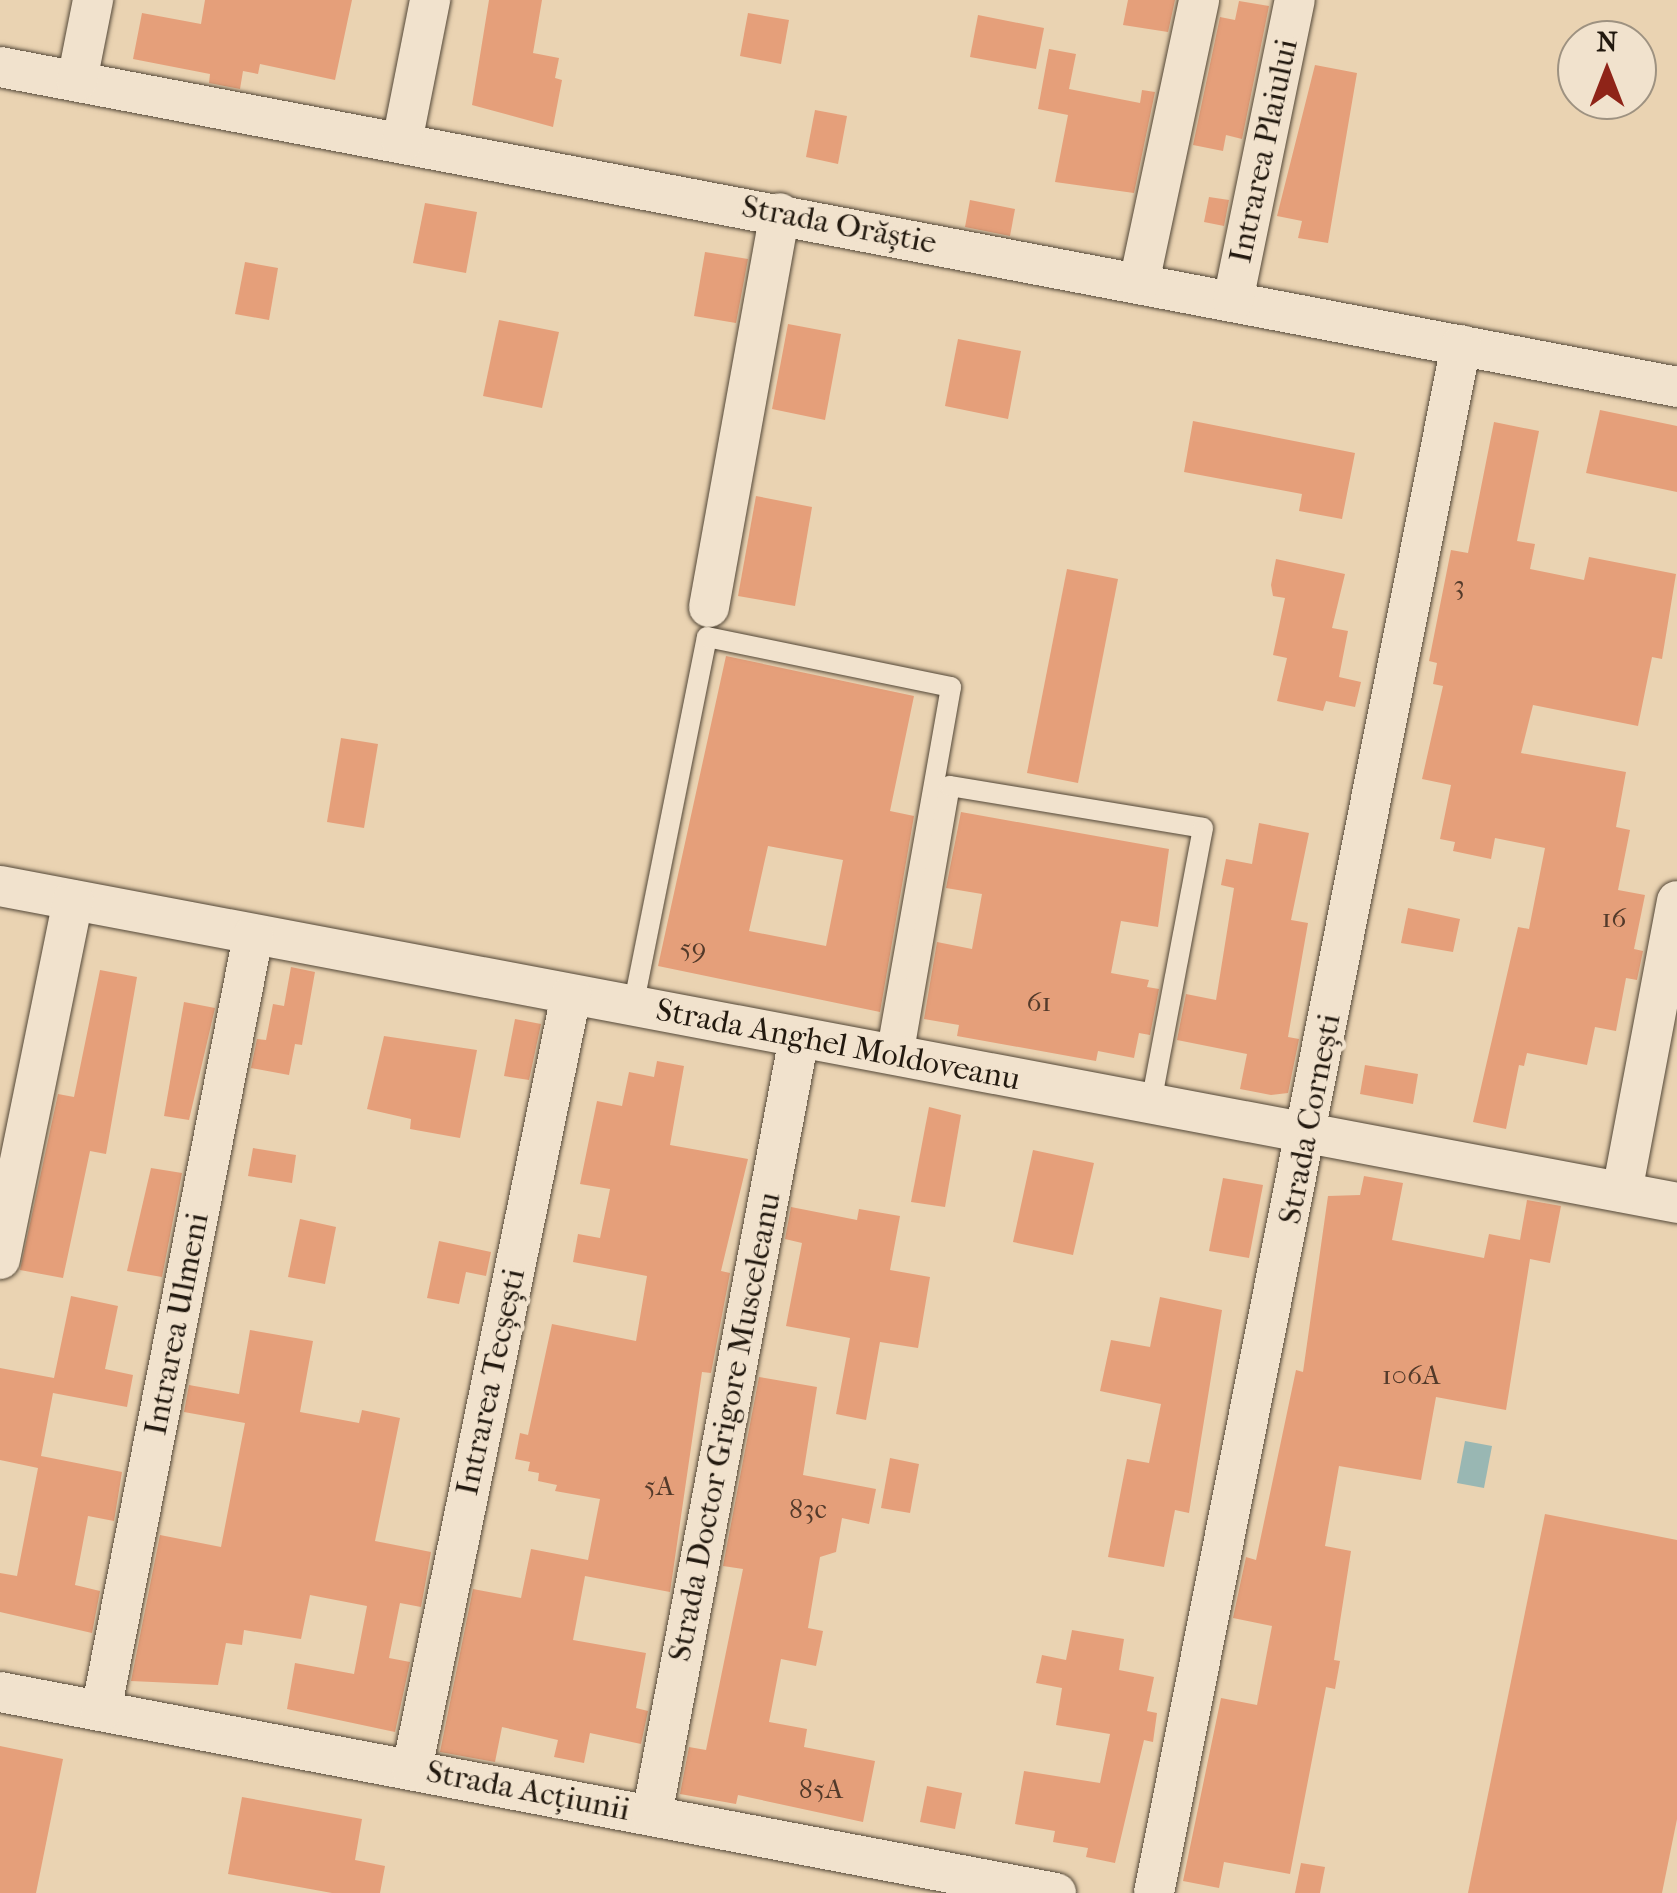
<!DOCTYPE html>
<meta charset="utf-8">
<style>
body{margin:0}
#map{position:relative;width:1677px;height:1893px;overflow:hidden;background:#ead3b2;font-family:"IM FELL French Canon",serif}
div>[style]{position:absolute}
.water>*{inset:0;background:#99b7b3}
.building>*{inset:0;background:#e59f7a}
.roads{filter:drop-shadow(0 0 2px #544838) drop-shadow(0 0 2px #544838)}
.lane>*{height:20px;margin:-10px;padding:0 10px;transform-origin:10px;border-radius:10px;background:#f1e2cd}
.street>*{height:40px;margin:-20px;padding:0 20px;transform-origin:20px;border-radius:20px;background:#f1e2cd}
span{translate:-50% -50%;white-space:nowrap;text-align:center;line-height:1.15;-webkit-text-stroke:8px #f1e2cd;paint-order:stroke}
.number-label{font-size:28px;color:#533a2a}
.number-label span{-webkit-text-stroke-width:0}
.street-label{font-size:32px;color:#22190f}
.north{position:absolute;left:1557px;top:20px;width:100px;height:100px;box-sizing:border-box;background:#f1e2cd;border:2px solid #9e9281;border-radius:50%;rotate:0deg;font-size:28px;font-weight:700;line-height:40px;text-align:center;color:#22190f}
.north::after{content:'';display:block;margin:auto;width:35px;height:45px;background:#8f2418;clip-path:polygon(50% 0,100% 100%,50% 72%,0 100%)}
</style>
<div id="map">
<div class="water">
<div style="clip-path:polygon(1465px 1441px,1492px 1446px,1484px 1488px,1457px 1483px)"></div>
</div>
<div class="building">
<div style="clip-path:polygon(205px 0,352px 0,335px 80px,260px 64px,258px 74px,243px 71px,240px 89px,209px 83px,210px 74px,133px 59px,142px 13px,201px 24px)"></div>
<div style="clip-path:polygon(489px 0,542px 0,533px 53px,559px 58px,555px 78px,562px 80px,553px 127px,472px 105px)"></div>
<div style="clip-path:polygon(1128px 0,1175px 0,1168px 32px,1123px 25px)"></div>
<div style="clip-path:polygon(1239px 1px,1269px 6px,1242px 139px,1226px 135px,1223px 151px,1193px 145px,1220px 17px,1235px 20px)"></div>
<div style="clip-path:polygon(748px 13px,789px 20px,781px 64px,740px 56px)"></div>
<div style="clip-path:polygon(978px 15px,1044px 28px,1036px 69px,970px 57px)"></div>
<div style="clip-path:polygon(1049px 49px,1076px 54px,1069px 89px,1140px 103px,1142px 90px,1155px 92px,1134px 193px,1055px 182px,1068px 115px,1038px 109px)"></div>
<div style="clip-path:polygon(1315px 65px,1357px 73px,1328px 243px,1298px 238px,1302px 221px,1277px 216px)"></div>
<div style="clip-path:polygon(815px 110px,847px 116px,838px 164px,806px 157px)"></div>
<div style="clip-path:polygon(1209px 197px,1229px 200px,1224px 226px,1204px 222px)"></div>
<div style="clip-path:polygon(970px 200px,1015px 209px,1010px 236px,965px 227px)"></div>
<div style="clip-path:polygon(425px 203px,477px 212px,466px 273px,413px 263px)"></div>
<div style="clip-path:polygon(705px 252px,748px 259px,736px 323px,694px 316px)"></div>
<div style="clip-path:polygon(245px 262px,278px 268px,269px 320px,235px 314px)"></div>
<div style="clip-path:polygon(499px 320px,559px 332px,542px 408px,483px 396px)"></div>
<div style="clip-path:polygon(788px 324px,841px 334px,825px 420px,772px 409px)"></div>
<div style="clip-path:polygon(958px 339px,1021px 351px,1008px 419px,945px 406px)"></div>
<div style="clip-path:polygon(1600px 410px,1677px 426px,1677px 492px,1586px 473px)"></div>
<div style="clip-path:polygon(1193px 421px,1355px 453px,1342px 519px,1299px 511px,1302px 494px,1184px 472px)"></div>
<div style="clip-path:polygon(1494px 422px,1539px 431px,1517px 541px,1535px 544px,1530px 569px,1584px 580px,1589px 557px,1676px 574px,1662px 659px,1652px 657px,1638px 726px,1533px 705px,1521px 753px,1626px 772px,1616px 827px,1630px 830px,1618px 890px,1645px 895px,1634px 949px,1643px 951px,1637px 980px,1626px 978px,1616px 1031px,1595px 1027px,1587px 1065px,1527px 1053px,1524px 1066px,1519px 1065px,1506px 1129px,1473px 1122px,1518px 927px,1529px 929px,1545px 848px,1495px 838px,1491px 859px,1453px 851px,1455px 842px,1440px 839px,1451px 785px,1422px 779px,1443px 686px,1433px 684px,1437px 663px,1429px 661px,1451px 550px,1468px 553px)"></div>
<div style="clip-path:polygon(756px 496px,812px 507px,795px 606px,738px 596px)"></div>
<div style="clip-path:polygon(1276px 559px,1345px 574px,1332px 628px,1348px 631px,1339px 677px,1361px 682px,1355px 707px,1326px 701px,1323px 711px,1277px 701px,1287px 658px,1273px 655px,1285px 598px,1273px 596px,1271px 585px)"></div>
<div style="clip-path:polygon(1067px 569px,1118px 579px,1078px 783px,1027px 773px)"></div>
<div style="clip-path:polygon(evenodd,726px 656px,914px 696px,890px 811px,914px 816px,880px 1012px,658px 966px,726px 656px,768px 846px,843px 860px,826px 946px,749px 931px,768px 846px)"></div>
<div style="clip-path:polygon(341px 738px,378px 744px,364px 828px,327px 822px)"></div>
<div style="clip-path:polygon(961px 812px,1169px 849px,1158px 927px,1121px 921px,1111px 973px,1149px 980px,1147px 987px,1159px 989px,1150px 1035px,1139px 1033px,1134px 1058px,1098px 1051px,1096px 1061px,957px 1036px,959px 1025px,924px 1019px,937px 942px,972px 949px,982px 894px,946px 888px)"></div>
<div style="clip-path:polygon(1259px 823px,1309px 833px,1291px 920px,1308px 923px,1288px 1037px,1299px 1039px,1288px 1093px,1271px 1095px,1240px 1089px,1247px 1054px,1177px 1040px,1186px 994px,1216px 1000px,1234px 888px,1221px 885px,1226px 859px,1252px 864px)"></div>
<div style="clip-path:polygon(1408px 908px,1460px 919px,1453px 952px,1401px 943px)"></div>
<div style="clip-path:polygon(291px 967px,315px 972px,302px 1045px,295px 1044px,289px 1075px,251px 1068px,257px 1039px,266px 1040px,273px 1004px,284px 1006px)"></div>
<div style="clip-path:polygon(100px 970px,137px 977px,106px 1154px,90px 1151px,63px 1278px,20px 1270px,58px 1094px,74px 1097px)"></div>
<div style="clip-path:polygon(184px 1002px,215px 1008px,189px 1120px,164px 1116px)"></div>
<div style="clip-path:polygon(515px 1019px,541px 1024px,529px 1080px,504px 1076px)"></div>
<div style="clip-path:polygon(384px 1036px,477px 1050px,460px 1138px,410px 1129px,411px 1119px,367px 1109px)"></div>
<div style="clip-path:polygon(657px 1061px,684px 1066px,670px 1145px,748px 1159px,721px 1271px,730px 1273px,711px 1373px,702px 1372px,670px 1592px,585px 1576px,573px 1640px,646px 1653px,636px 1708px,648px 1711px,641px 1744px,590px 1733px,584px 1763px,554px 1757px,558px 1740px,502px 1727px,495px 1762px,440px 1752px,473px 1589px,521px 1598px,531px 1549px,588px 1560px,600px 1499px,555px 1491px,557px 1485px,538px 1481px,539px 1473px,528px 1471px,530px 1462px,515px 1459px,520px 1433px,528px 1435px,552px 1324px,636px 1341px,647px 1276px,573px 1262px,578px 1234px,600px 1238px,610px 1189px,580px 1184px,597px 1101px,622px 1106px,629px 1072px,654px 1077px)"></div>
<div style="clip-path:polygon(1365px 1065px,1418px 1074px,1413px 1104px,1360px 1094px)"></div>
<div style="clip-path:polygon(929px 1107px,961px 1115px,945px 1207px,911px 1202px)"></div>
<div style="clip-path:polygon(253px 1148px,296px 1155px,292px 1183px,248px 1176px)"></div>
<div style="clip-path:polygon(1033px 1150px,1094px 1163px,1073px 1255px,1013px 1242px)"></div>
<div style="clip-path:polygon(151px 1168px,182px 1173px,162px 1277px,127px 1271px)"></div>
<div style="clip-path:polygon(1364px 1176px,1403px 1183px,1392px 1240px,1484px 1258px,1489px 1234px,1520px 1240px,1527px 1200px,1561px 1206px,1550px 1263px,1530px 1259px,1506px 1410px,1436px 1397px,1421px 1480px,1339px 1466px,1325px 1546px,1351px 1551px,1334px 1660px,1340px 1661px,1335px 1689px,1326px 1687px,1290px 1874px,1224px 1862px,1219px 1888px,1183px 1881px,1221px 1698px,1257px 1705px,1272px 1626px,1233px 1618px,1246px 1557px,1256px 1560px,1296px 1370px,1303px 1372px,1328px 1196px,1360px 1195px)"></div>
<div style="clip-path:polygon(1223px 1178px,1263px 1185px,1249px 1258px,1209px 1251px)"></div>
<div style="clip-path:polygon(791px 1207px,857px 1220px,859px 1209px,900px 1216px,890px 1270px,930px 1277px,918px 1348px,880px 1342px,866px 1420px,836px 1414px,850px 1338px,786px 1326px,802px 1243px,785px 1239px)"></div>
<div style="clip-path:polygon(300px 1219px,336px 1227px,325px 1284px,288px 1277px)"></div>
<div style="clip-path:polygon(439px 1241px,491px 1252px,486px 1276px,466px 1272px,459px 1304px,427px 1298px)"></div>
<div style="clip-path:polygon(71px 1296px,118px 1306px,105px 1369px,133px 1375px,127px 1407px,53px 1393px,41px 1456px,122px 1472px,114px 1521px,88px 1516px,75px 1585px,100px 1591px,92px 1633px,0 1612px,0 1573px,17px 1576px,38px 1468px,0 1460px,0 1368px,54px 1378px)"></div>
<div style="clip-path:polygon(1160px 1297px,1222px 1310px,1189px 1513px,1175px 1510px,1164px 1567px,1108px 1557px,1127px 1459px,1149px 1463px,1161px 1404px,1100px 1391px,1111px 1340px,1150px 1347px)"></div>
<div style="clip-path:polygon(250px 1330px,313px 1341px,300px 1412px,359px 1423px,362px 1410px,400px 1418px,375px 1541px,431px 1552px,421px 1607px,400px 1603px,389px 1658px,410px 1662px,395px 1732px,287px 1709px,295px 1663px,354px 1674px,367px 1606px,310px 1595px,301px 1639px,244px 1630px,242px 1645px,226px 1643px,218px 1685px,131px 1681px,160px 1535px,221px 1547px,245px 1423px,184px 1412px,189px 1385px,239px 1394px)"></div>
<div style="clip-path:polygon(759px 1377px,817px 1387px,803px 1475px,876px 1489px,869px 1524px,842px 1518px,836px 1552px,820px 1557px,808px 1628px,823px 1631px,816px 1666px,781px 1659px,769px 1722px,807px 1729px,804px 1747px,875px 1761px,863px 1822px,738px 1795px,736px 1804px,680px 1794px,689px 1747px,706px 1750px,743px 1569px,723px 1566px)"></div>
<div style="clip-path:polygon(890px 1458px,919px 1464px,910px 1513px,881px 1508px)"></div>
<div style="clip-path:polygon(1545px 1514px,1677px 1540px,1677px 1819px,1662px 1893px,1468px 1893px)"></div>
<div style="clip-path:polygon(1072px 1630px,1124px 1639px,1119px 1670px,1154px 1677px,1147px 1711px,1157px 1713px,1153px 1742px,1144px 1740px,1115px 1863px,1086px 1857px,1088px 1848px,1053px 1842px,1055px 1831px,1015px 1824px,1024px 1771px,1100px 1783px,1110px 1734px,1056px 1725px,1062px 1688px,1036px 1683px,1042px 1655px,1066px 1660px)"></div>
<div style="clip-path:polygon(0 1746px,63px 1759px,36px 1893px,0 1893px)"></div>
<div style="clip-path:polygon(927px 1786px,962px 1793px,955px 1829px,920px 1822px)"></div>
<div style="clip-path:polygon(242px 1797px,362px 1819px,355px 1860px,385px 1866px,380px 1893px,332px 1893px,228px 1874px)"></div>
<div style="clip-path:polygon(1301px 1863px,1325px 1867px,1320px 1893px,1295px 1893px)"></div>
</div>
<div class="roads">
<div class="lane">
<div style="left:633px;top:1007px;width:377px;rotate:-78.7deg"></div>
<div style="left:707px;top:637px;width:249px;rotate:11.6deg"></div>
<div style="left:951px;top:687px;width:373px;rotate:100deg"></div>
<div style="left:903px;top:1057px;width:275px;rotate:-80.2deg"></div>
<div style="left:950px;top:786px;width:256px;rotate:9.4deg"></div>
<div style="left:1203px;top:828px;width:281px;rotate:100.7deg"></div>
</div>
<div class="street">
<div style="left:0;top:67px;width:1707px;rotate:10.8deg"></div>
<div style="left:77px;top:81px;width:83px;rotate:-78.8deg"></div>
<div style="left:402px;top:142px;width:145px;rotate:-78.8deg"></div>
<div style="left:1139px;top:283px;width:289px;rotate:-78deg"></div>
<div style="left:1233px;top:301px;width:307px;rotate:-78.4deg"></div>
<div style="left:709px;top:607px;width:400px;rotate:-79.8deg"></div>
<div style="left:0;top:886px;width:1707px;rotate:10.7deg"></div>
<div style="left:1622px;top:1192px;width:296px;rotate:-79.3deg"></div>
<div style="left:0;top:1259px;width:366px;rotate:-78.5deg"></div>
<div style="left:0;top:1692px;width:1075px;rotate:10.78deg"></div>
<div style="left:101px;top:1711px;width:790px;rotate:-78.9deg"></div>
<div style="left:412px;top:1769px;width:790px;rotate:-78.39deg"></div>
<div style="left:652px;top:1815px;width:791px;rotate:-79.29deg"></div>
<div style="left:1154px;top:1893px;width:1578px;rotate:-78.78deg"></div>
</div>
</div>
<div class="number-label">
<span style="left:1459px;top:585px">3</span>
<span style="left:1614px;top:918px">16</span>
<span style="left:693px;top:948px">59</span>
<span style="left:1039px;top:1002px">61</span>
<span style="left:1411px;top:1375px">106A</span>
<span style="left:659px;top:1486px">5A</span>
<span style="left:808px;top:1509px">83c</span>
<span style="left:821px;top:1789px">85A</span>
</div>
<div class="street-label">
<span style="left:1264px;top:151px;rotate:-78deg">Intrarea Plaiului</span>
<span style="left:839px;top:225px;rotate:11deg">Strada Orăștie</span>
<span style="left:838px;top:1045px;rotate:11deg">Strada Anghel Moldoveanu</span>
<span style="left:1310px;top:1119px;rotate:-79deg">Strada Cornești</span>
<span style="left:177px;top:1324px;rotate:-79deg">Intrarea Ulmeni</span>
<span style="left:491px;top:1382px;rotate:-78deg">Intrarea Tecșești</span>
<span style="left:725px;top:1427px;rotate:-79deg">Strada Doctor Grigore Musceleanu</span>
<span style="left:528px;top:1791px;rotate:11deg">Strada Acțiunii</span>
</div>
<div class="north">N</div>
</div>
